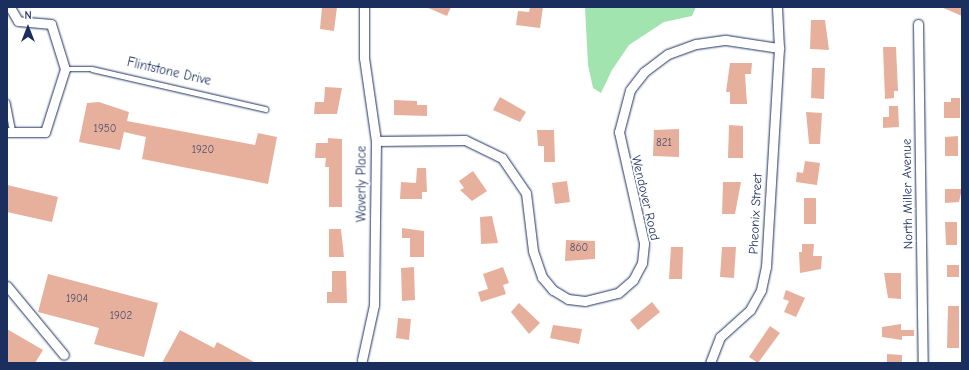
<!DOCTYPE html>
<style>
body{margin:0}
#map{position:relative;width:969px;height:370px;overflow:hidden;background:#fff;font-family:"Comic Neue",sans-serif}
div>[style]{position:absolute}
.green>*{inset:0;background:#a2e4af}
.building>*{inset:0;background:#e6b09c}
.roads{filter:drop-shadow(0 0 1px #1b2f5e) drop-shadow(0 0 1px #1b2f5e)}
.service>*{height:4.5px;margin:-2.25px;padding:0 2.25px;transform-origin:2.25px;border-radius:2.25px;background:#fff}
.minor>*{height:9px;margin:-4.5px;padding:0 4.5px;transform-origin:4.5px;border-radius:4.5px;background:#fff}
span{translate:-50% -50%;white-space:nowrap;text-align:center;line-height:1.15;-webkit-text-stroke:3.5px #fff;paint-order:stroke}
.number-label{font-size:11px;color:#4e4f6e}
.number-label span{-webkit-text-stroke-width:0}
.street-label{font-size:13px;color:#1b2f5e}
.frame{position:absolute;inset:0;border:8px solid #1b2f5e;pointer-events:none}
.north{position:absolute;left:8px;top:8px;width:40px;height:40px;-webkit-text-stroke:3px #fff;paint-order:stroke;rotate:0deg;font-size:11px;font-weight:700;line-height:16px;text-align:center;color:#1b2f5e}
.north::after{content:'';display:block;margin:auto;width:14px;height:18px;background:#1b2f5e;clip-path:polygon(50% 0,100% 100%,50% 72%,0 100%)}
</style>
<div id="map">
<div class="green">
<div style="clip-path:polygon(585px 7px,696px 7px,692px 16px,664px 22px,629px 45px,612px 70px,601px 93px,593px 88px,588px 65px)"></div>
</div>
<div class="building">
<div style="clip-path:polygon(322px 7px,337px 7px,334px 31px,320px 29px)"></div>
<div style="clip-path:polygon(426px 7px,451px 7px,447px 16px)"></div>
<div style="clip-path:polygon(530px 7px,543px 7px,540px 28px,516px 25px,518px 11px,529px 12px)"></div>
<div style="clip-path:polygon(941px 7px,962px 7px,962px 16px)"></div>
<div style="clip-path:polygon(811px 20px,825px 20px,829px 50px,810px 49px)"></div>
<div style="clip-path:polygon(883px 47px,896px 47px,898px 91px,894px 91px,894px 98px,885px 99px)"></div>
<div style="clip-path:polygon(730px 63px,752px 63px,751px 74px,745px 74px,747px 104px,730px 104px,730px 92px,726px 92px)"></div>
<div style="clip-path:polygon(812px 68px,825px 68px,824px 99px,811px 98px)"></div>
<div style="clip-path:polygon(325px 87px,342px 88px,337px 114px,314px 114px,315px 102px,324px 102px)"></div>
<div style="clip-path:polygon(500px 97px,526px 112px,520px 122px,493px 110px)"></div>
<div style="clip-path:polygon(951px 98px,960px 98px,960px 118px,944px 118px,944px 102px,951px 102px)"></div>
<div style="clip-path:polygon(394px 100px,417px 101px,417px 105px,427px 105px,427px 116px,394px 115px)"></div>
<div style="clip-path:polygon(99px 102px,129px 112px,127px 121px,255px 145px,258px 133px,277px 137px,268px 184px,142px 159px,146px 137px,124px 132px,120px 150px,79px 142px,87px 103px)"></div>
<div style="clip-path:polygon(889px 106px,898px 106px,899px 127px,883px 128px,883px 117px,889px 117px)"></div>
<div style="clip-path:polygon(806px 112px,822px 113px,820px 144px,809px 144px)"></div>
<div style="clip-path:polygon(729px 125px,743px 126px,743px 158px,728px 158px)"></div>
<div style="clip-path:polygon(679px 129px,679px 157px,653px 156px,654px 130px)"></div>
<div style="clip-path:polygon(537px 130px,554px 130px,555px 162px,544px 162px,544px 146px,538px 146px)"></div>
<div style="clip-path:polygon(958px 136px,958px 156px,945px 156px,945px 137px)"></div>
<div style="clip-path:polygon(328px 138px,342px 139px,342px 207px,329px 207px,329px 167px,325px 167px,326px 158px,315px 158px,316px 143px,328px 143px)"></div>
<div style="clip-path:polygon(805px 161px,820px 163px,817px 185px,796px 182px,797px 172px,803px 173px)"></div>
<div style="clip-path:polygon(417px 168px,426px 168px,427px 192px,422px 192px,422px 199px,400px 199px,401px 182px,416px 183px)"></div>
<div style="clip-path:polygon(473px 171px,487px 191px,472px 201px,460px 190px,464px 188px,459px 181px)"></div>
<div style="clip-path:polygon(567px 181px,570px 202px,555px 204px,552px 183px)"></div>
<div style="clip-path:polygon(723px 182px,741px 182px,735px 214px,722px 214px)"></div>
<div style="clip-path:polygon(7px 185px,58px 197px,52px 222px,7px 212px)"></div>
<div style="clip-path:polygon(945px 189px,962px 189px,959px 202px,945px 203px)"></div>
<div style="clip-path:polygon(804px 198px,816px 198px,816px 224px,804px 224px)"></div>
<div style="clip-path:polygon(492px 216px,498px 243px,481px 244px,480px 217px)"></div>
<div style="clip-path:polygon(945px 222px,957px 222px,957px 245px,946px 245px)"></div>
<div style="clip-path:polygon(402px 228px,424px 231px,424px 257px,410px 257px,410px 238px,402px 238px)"></div>
<div style="clip-path:polygon(329px 229px,341px 229px,344px 257px,329px 257px)"></div>
<div style="clip-path:polygon(566px 240px,595px 241px,595px 259px,565px 261px)"></div>
<div style="clip-path:polygon(802px 244px,814px 244px,813px 256px,822px 256px,821px 269px,800px 273px,799px 252px,802px 252px)"></div>
<div style="clip-path:polygon(671px 247px,683px 247px,682px 279px,669px 279px)"></div>
<div style="clip-path:polygon(722px 247px,736px 247px,734px 278px,720px 277px)"></div>
<div style="clip-path:polygon(947px 265px,959px 265px,959px 277px,947px 277px)"></div>
<div style="clip-path:polygon(414px 267px,415px 300px,402px 301px,401px 268px)"></div>
<div style="clip-path:polygon(503px 267px,509px 283px,503px 285px,506px 294px,481px 302px,478px 292px,488px 289px,483px 274px)"></div>
<div style="clip-path:polygon(332px 271px,346px 271px,347px 303px,327px 303px,327px 292px,332px 292px)"></div>
<div style="clip-path:polygon(884px 273px,901px 273px,901px 299px,888px 298px)"></div>
<div style="clip-path:polygon(48px 274px,158px 303px,144px 357px,94px 344px,99px 328px,38px 312px)"></div>
<div style="clip-path:polygon(786px 290px,805px 298px,796px 317px,784px 312px,789px 301px,783px 299px)"></div>
<div style="clip-path:polygon(652px 302px,660px 312px,638px 330px,630px 320px)"></div>
<div style="clip-path:polygon(519px 303px,540px 323px,529px 334px,511px 312px)"></div>
<div style="clip-path:polygon(948px 306px,959px 306px,959px 348px,947px 348px)"></div>
<div style="clip-path:polygon(398px 318px,411px 319px,409px 340px,396px 338px)"></div>
<div style="clip-path:polygon(901px 324px,901px 330px,914px 330px,914px 336px,902px 336px,902px 340px,882px 337px,882px 327px)"></div>
<div style="clip-path:polygon(553px 325px,582px 329px,579px 344px,550px 338px)"></div>
<div style="clip-path:polygon(770px 326px,780px 333px,758px 363px,749px 357px)"></div>
<div style="clip-path:polygon(7px 329px,43px 350px,35px 363px,7px 363px)"></div>
<div style="clip-path:polygon(180px 330px,214px 348px,217px 342px,256px 363px,162px 363px)"></div>
<div style="clip-path:polygon(887px 354px,902px 355px,902px 363px,887px 363px)"></div>
</div>
<div class="roads">
<div class="service">
<div style="left:65px;top:69px;width:27px"></div>
<div style="left:92px;top:69px;width:178px;rotate:13deg"></div>
<div style="left:7px;top:102px;width:32px;rotate:79deg"></div>
</div>
<div class="minor">
<div style="left:918px;top:24px;width:339px;rotate:89.2deg"></div>
<div style="left:7px;top:132px;width:38px"></div>
<div style="left:45px;top:132px;width:66px;rotate:-72.4deg"></div>
<div style="left:65px;top:69px;width:47px;rotate:-107.3deg"></div>
<div style="left:51px;top:24px;width:33px;rotate:-175deg"></div>
<div style="left:18px;top:21px;width:16px;rotate:-120deg"></div>
<div style="left:376px;top:141px;width:89px;rotate:-0.6deg"></div>
<div style="left:465px;top:140px;width:41px;rotate:25.9deg"></div>
<div style="left:502px;top:158px;width:42px;rotate:55.6deg"></div>
<div style="left:526px;top:193px;width:58px;rotate:83.1deg"></div>
<div style="left:533px;top:251px;width:28px;rotate:71deg"></div>
<div style="left:542px;top:277px;width:17px;rotate:50deg"></div>
<div style="left:553px;top:290px;width:17px;rotate:31deg"></div>
<div style="left:568px;top:299px;width:17px;rotate:7deg"></div>
<div style="left:585px;top:301px;width:34px;rotate:-14deg"></div>
<div style="left:618px;top:293px;width:20px;rotate:-41deg"></div>
<div style="left:633px;top:280px;width:19px;rotate:-62deg"></div>
<div style="left:642px;top:263px;width:20px;rotate:-84deg"></div>
<div style="left:644px;top:243px;width:114px;rotate:-102.7deg"></div>
<div style="left:619px;top:132px;width:43px;rotate:-75.3deg"></div>
<div style="left:630px;top:90px;width:23px;rotate:-52deg"></div>
<div style="left:644px;top:72px;width:30px;rotate:-37deg"></div>
<div style="left:668px;top:54px;width:30px;rotate:-20deg"></div>
<div style="left:696px;top:44px;width:30px;rotate:-8deg"></div>
<div style="left:726px;top:40px;width:54px;rotate:8.6deg"></div>
<div style="left:7px;top:286px;width:89px;rotate:50.4deg"></div>
<div style="left:362px;top:360px;width:56px;rotate:-77.7deg"></div>
<div style="left:374px;top:305px;width:164px;rotate:-89.3deg"></div>
<div style="left:376px;top:141px;width:84px;rotate:-98.2deg"></div>
<div style="left:364px;top:58px;width:51px;rotate:-90deg"></div>
<div style="left:710px;top:363px;width:28px;rotate:-69deg"></div>
<div style="left:720px;top:337px;width:40px;rotate:-42deg"></div>
<div style="left:750px;top:310px;width:23px;rotate:-61deg"></div>
<div style="left:761px;top:290px;width:24px;rotate:-78deg"></div>
<div style="left:766px;top:267px;width:219px;rotate:-86.6deg"></div>
<div style="left:779px;top:48px;width:41px;rotate:-92.8deg"></div>
</div>
</div>
<div class="number-label">
<span style="left:105px;top:129px">1950</span>
<span style="left:664px;top:143px">821</span>
<span style="left:203px;top:150px">1920</span>
<span style="left:579px;top:248px">860</span>
<span style="left:77px;top:299px">1904</span>
<span style="left:121px;top:316px">1902</span>
</div>
<div class="street-label">
<span style="left:169px;top:72px;rotate:13deg">Flintstone Drive</span>
<span style="left:362px;top:184px;rotate:-90deg">Waverly Place</span>
<span style="left:908px;top:194px;rotate:-91deg">North Miller Avenue</span>
<span style="left:645px;top:198px;rotate:77deg">Wendover Road</span>
<span style="left:756px;top:214px;rotate:-87deg">Pheonix Street</span>
</div>
<div class="frame"></div>
<div class="north">N</div>
</div>
